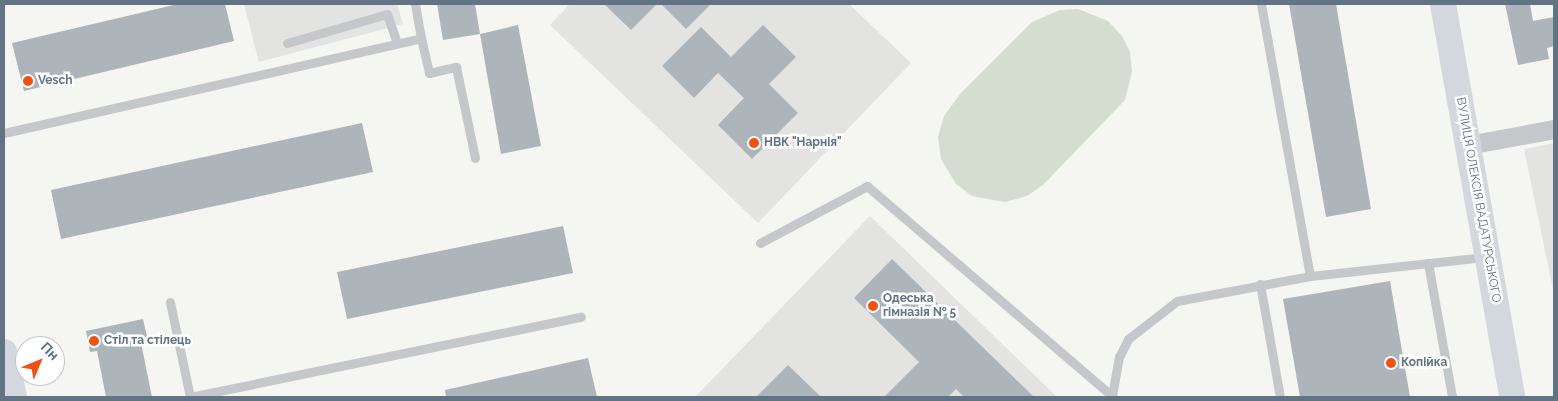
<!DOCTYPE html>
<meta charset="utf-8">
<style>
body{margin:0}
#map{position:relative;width:1558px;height:401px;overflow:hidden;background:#f5f5f1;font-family:Raleway,sans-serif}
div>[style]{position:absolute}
.built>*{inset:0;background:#e3e4e2}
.green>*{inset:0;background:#d5ddd1}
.building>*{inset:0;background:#adb5bb}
.service>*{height:9px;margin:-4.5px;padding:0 4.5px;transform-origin:4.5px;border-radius:4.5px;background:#c4c8cb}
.minor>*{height:19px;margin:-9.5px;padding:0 9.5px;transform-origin:9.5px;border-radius:9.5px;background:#c4c8cb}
.secondary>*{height:26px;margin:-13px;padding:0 13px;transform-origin:13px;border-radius:13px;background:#d2d8dd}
.dots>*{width:14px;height:14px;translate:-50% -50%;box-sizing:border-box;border:2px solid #fff;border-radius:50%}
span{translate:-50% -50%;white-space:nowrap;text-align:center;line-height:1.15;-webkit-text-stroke:5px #fff;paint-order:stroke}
.poi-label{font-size:12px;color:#617385;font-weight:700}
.left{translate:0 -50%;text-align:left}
.street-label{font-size:12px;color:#617385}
.frame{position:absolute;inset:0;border:5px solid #617385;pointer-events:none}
.north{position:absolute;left:15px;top:336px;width:50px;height:50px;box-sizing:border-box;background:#fff;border:1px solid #c0c7ce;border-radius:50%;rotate:45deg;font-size:14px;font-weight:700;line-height:20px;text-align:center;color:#617385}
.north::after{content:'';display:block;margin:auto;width:18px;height:22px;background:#f25114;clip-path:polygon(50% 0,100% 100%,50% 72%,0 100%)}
</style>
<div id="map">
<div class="built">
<div style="clip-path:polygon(244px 4px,397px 4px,403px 24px,259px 62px)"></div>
<div style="clip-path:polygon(570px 4px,849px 4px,911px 63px,758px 223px,550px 25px)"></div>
<div style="clip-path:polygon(1554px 143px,1554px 294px,1524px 149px)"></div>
<div style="clip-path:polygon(870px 216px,1057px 397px,696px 396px)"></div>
</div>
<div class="green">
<div style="clip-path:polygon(1078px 9px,1108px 21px,1122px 36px,1130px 52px,1132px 72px,1125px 100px,1043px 185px,1027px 196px,1005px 202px,972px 196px,956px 184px,941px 159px,938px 137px,944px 116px,961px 93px,1032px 22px,1060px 10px)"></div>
</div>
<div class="building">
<div style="clip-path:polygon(178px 4px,225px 4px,234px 41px,24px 91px,12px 43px)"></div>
<div style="clip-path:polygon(437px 4px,475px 4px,480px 34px,443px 40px)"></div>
<div style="clip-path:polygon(604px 4px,657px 4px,631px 30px)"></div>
<div style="clip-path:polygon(661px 4px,711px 4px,686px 29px)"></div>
<div style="clip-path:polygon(1289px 4px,1336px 4px,1371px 209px,1326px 217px)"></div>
<div style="clip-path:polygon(1505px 4px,1530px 4px,1533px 21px,1554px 17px,1554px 46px,1547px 48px,1549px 59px,1518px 65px)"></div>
<div style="clip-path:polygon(518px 25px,541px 146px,501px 154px,480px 34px)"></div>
<div style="clip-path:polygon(763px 25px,796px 57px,769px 84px,798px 113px,752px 159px,718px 125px,744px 98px,718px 73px,694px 98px,662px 66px,701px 27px,731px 57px)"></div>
<div style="clip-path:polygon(362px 123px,373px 172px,61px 239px,51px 190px)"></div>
<div style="clip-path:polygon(563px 226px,573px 273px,347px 319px,337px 272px)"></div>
<div style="clip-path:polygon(892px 259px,1034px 397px,964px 397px,956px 389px,948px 397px,884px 397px,919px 362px,854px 298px)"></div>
<div style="clip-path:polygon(1390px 281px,1410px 397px,1300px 397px,1283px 299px)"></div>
<div style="clip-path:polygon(143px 319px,148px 341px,141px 343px,152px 397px,106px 397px,97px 351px,90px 352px,86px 331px)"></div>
<div style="clip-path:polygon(588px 358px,597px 397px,446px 397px,445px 390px)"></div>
<div style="clip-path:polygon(788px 365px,821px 397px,756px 397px)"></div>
</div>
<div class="service">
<div style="left:1261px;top:4px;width:276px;rotate:79.8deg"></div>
<div style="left:421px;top:38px;width:36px;rotate:77deg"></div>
<div style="left:429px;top:73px;width:28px;rotate:-13deg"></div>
<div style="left:456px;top:67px;width:93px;rotate:78.2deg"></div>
<div style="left:287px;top:43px;width:104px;rotate:-16.2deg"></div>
<div style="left:387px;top:14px;width:31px;rotate:71deg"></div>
<div style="left:4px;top:133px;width:428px;rotate:-12.8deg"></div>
<div style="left:421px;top:38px;width:35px;rotate:-100deg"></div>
<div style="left:760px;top:243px;width:121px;rotate:-28deg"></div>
<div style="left:867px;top:186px;width:324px;rotate:40.6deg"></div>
<div style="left:1428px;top:263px;width:136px;rotate:79.8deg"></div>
<div style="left:1260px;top:284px;width:115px;rotate:80deg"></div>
<div style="left:170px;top:302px;width:97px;rotate:78.1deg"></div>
<div style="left:1112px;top:396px;width:40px;rotate:-80deg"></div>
<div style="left:1119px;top:357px;width:20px;rotate:-63deg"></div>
<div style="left:1128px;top:339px;width:62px;rotate:-37.8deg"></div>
<div style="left:1177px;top:301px;width:135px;rotate:-10.6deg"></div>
<div style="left:1310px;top:276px;width:175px;rotate:-6.2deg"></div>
<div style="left:190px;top:397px;width:399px;rotate:-11.6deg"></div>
</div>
<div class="minor">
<div style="left:1468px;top:145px;width:87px;rotate:-10.5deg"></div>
</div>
<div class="secondary">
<div style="left:1443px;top:4px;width:399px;rotate:80deg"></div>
<div style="left:4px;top:352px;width:46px;rotate:77.5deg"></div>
</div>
<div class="dots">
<div style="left:28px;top:81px;background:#f25114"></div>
<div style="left:754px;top:143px;background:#f25114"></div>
<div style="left:873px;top:306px;background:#f25114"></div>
<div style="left:94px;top:341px;background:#f25114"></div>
<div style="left:1391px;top:363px;background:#f25114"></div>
</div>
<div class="poi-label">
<span class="left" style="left:38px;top:81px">Vesch</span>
<span class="left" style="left:764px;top:143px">НВК "Нарнія"</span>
<span class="left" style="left:883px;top:306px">Одеська<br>гімназія № 5</span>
<span class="left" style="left:104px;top:341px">Стіл та стілець</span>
<span class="left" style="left:1401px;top:363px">Копійка</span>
</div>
<div class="street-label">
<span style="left:1478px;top:200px;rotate:80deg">ВУЛИЦЯ ОЛЕКСІЯ ВАДАТУРСЬКОГО</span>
</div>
<div class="frame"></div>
<div class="north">Пн</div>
</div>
